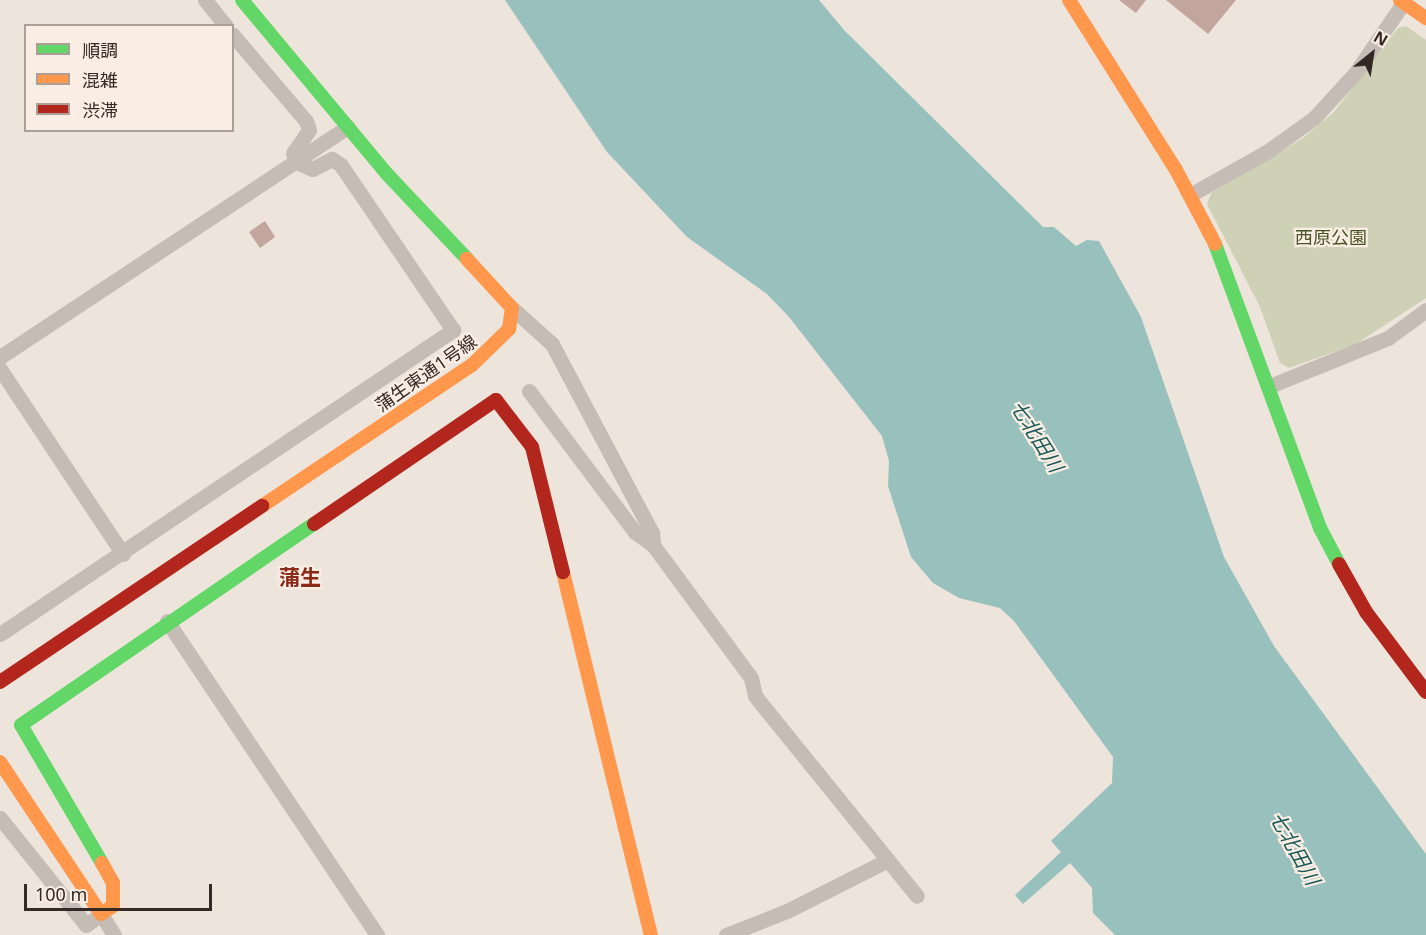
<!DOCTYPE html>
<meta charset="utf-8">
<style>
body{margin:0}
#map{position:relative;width:1426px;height:935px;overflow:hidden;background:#ede4dc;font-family:"Noto Sans","Noto Sans JP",sans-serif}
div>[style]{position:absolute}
.green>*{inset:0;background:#cfd1b6}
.water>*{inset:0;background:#98c0bc}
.building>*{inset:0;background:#c2a59d}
.street>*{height:15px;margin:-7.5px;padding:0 7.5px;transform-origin:7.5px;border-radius:7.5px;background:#c5bcb6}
.fast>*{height:14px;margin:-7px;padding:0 7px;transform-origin:7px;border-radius:7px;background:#63d668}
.slow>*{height:14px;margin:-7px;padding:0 7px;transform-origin:7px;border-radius:7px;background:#ff974d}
.jam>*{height:14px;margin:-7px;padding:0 7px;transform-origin:7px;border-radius:7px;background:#b3261e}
span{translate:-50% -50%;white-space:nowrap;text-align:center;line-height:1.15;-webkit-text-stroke:4.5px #faede3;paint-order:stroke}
.park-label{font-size:18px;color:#485527}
.street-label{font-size:18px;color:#352925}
.water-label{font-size:20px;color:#185958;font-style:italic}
.quarter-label{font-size:21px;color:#8a2a18;font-weight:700}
.legend{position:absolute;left:24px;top:24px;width:210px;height:108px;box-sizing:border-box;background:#faede3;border:2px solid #ab9f97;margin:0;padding:8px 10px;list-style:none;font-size:18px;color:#352925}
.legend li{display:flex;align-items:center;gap:12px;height:30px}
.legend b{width:30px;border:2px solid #ab9f97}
.north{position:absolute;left:1342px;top:24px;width:60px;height:60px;-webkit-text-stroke:4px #faede3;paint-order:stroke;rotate:30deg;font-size:16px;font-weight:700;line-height:24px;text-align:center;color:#352925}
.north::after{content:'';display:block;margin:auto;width:21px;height:27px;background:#352925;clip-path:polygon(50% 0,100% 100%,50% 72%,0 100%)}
.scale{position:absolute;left:24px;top:884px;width:188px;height:27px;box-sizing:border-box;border:3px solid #352925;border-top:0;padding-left:8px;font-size:18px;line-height:21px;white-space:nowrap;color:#352925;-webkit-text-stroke:4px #faede3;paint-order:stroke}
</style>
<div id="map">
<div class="green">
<div style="clip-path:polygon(1406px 26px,1426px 40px,1426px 298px,1356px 344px,1289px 368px,1280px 363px,1260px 307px,1207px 204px,1211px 193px,1303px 138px,1334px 112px,1398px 28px)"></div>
</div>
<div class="water">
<div style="clip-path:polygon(505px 0,819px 0,844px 30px,1043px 227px,1054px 227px,1076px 246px,1087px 240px,1099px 241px,1141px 317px,1224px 557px,1274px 646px,1426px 854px,1426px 935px,1115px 935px,1093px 913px,1092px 888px,1070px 863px,1023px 904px,1015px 895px,1061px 852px,1051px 841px,1112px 783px,1113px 757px,1014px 621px,1000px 608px,959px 598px,933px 583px,911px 557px,888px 486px,889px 461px,882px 436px,789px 317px,767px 294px,687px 237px,607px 152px)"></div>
</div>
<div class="building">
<div style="clip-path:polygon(1119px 0,1146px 0,1136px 13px)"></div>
<div style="clip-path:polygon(1166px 0,1236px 0,1208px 34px)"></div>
<div style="clip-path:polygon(265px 221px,275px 237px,260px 248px,249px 232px)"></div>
</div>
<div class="street">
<div style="left:205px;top:0;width:33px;rotate:51deg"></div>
<div style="left:1190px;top:195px;width:90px;rotate:-29.4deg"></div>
<div style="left:1268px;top:151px;width:57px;rotate:-35.7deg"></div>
<div style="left:1314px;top:118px;width:62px;rotate:-47.6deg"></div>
<div style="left:1356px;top:72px;width:83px;rotate:-55.7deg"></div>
<div style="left:512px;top:308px;width:54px;rotate:42deg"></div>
<div style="left:552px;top:344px;width:214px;rotate:62.1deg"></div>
<div style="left:652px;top:533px;width:12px;rotate:85deg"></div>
<div style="left:0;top:357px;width:417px;rotate:-33.5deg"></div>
<div style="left:0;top:369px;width:222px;rotate:56.4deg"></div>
<div style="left:1272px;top:385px;width:125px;rotate:-22.1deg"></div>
<div style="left:1388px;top:338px;width:47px;rotate:-36.4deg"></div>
<div style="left:529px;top:391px;width:176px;rotate:53.1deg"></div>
<div style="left:635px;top:532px;width:22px;rotate:36deg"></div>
<div style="left:653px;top:545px;width:165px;rotate:53.6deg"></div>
<div style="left:751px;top:678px;width:18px;rotate:77deg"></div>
<div style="left:755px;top:696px;width:257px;rotate:51deg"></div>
<div style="left:167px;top:621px;width:378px;rotate:56.2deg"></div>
<div style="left:0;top:634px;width:546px;rotate:-33.86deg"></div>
<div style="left:453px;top:330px;width:199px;rotate:-124.2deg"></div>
<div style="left:341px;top:165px;width:11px;rotate:-146deg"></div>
<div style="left:332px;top:159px;width:22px;rotate:153deg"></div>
<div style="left:312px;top:169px;width:17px;rotate:-156deg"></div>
<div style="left:296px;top:162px;width:9px;rotate:-108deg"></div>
<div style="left:293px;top:153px;width:28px;rotate:-55deg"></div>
<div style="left:309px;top:130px;width:9px;rotate:-108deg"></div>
<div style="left:306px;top:121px;width:114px;rotate:-130.4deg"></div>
<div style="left:0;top:818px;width:137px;rotate:51.2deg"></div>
<div style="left:86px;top:925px;width:19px;rotate:-36deg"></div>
<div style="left:101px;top:914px;width:25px;rotate:58deg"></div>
<div style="left:726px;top:935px;width:66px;rotate:-21.5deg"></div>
<div style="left:787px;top:911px;width:113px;rotate:-26.8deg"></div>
</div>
<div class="fast">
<div style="left:242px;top:0;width:226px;rotate:50.2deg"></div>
<div style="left:387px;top:174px;width:117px;rotate:46.7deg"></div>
<div style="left:1215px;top:244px;width:303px;rotate:69.7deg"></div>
<div style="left:1320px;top:528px;width:41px;rotate:62.2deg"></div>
<div style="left:102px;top:863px;width:160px;rotate:-120.4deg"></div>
<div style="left:21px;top:725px;width:355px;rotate:-34.5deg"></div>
</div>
<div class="slow">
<div style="left:1069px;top:0;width:199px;rotate:57.8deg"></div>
<div style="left:1175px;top:168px;width:86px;rotate:62.2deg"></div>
<div style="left:1400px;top:0;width:32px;rotate:35deg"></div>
<div style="left:262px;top:506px;width:253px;rotate:-33.9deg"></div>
<div style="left:472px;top:365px;width:52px;rotate:-44.2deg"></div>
<div style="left:509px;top:329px;width:21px;rotate:-82deg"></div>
<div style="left:512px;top:308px;width:67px;rotate:-132.6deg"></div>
<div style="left:563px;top:572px;width:374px;rotate:76.4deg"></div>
<div style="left:0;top:762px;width:182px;rotate:56.4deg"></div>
<div style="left:101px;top:914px;width:14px;rotate:-34deg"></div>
<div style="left:113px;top:906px;width:23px;rotate:-90deg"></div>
<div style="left:113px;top:883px;width:23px;rotate:-119deg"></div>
</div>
<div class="jam">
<div style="left:314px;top:524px;width:220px;rotate:-34.3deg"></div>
<div style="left:496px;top:400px;width:59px;rotate:52.5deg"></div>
<div style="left:532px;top:447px;width:129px;rotate:76.1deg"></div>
<div style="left:1339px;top:564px;width:55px;rotate:60.6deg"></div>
<div style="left:1366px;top:612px;width:100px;rotate:53.1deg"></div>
<div style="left:0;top:682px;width:316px;rotate:-33.9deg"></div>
</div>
<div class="park-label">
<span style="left:1331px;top:237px">西原公園</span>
</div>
<div class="street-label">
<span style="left:426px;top:373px;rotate:-35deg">蒲生東通1号線</span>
</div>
<div class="water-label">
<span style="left:1037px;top:436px;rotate:58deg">七北田川</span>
<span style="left:1295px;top:848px;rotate:61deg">七北田川</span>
</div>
<div class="quarter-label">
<span style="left:300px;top:577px">蒲生</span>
</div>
<ul class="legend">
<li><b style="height:8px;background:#63d668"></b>順調</li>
<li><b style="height:8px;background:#ff974d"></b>混雑</li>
<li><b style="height:8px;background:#b3261e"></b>渋滞</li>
</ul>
<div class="north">N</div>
<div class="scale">100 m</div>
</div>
